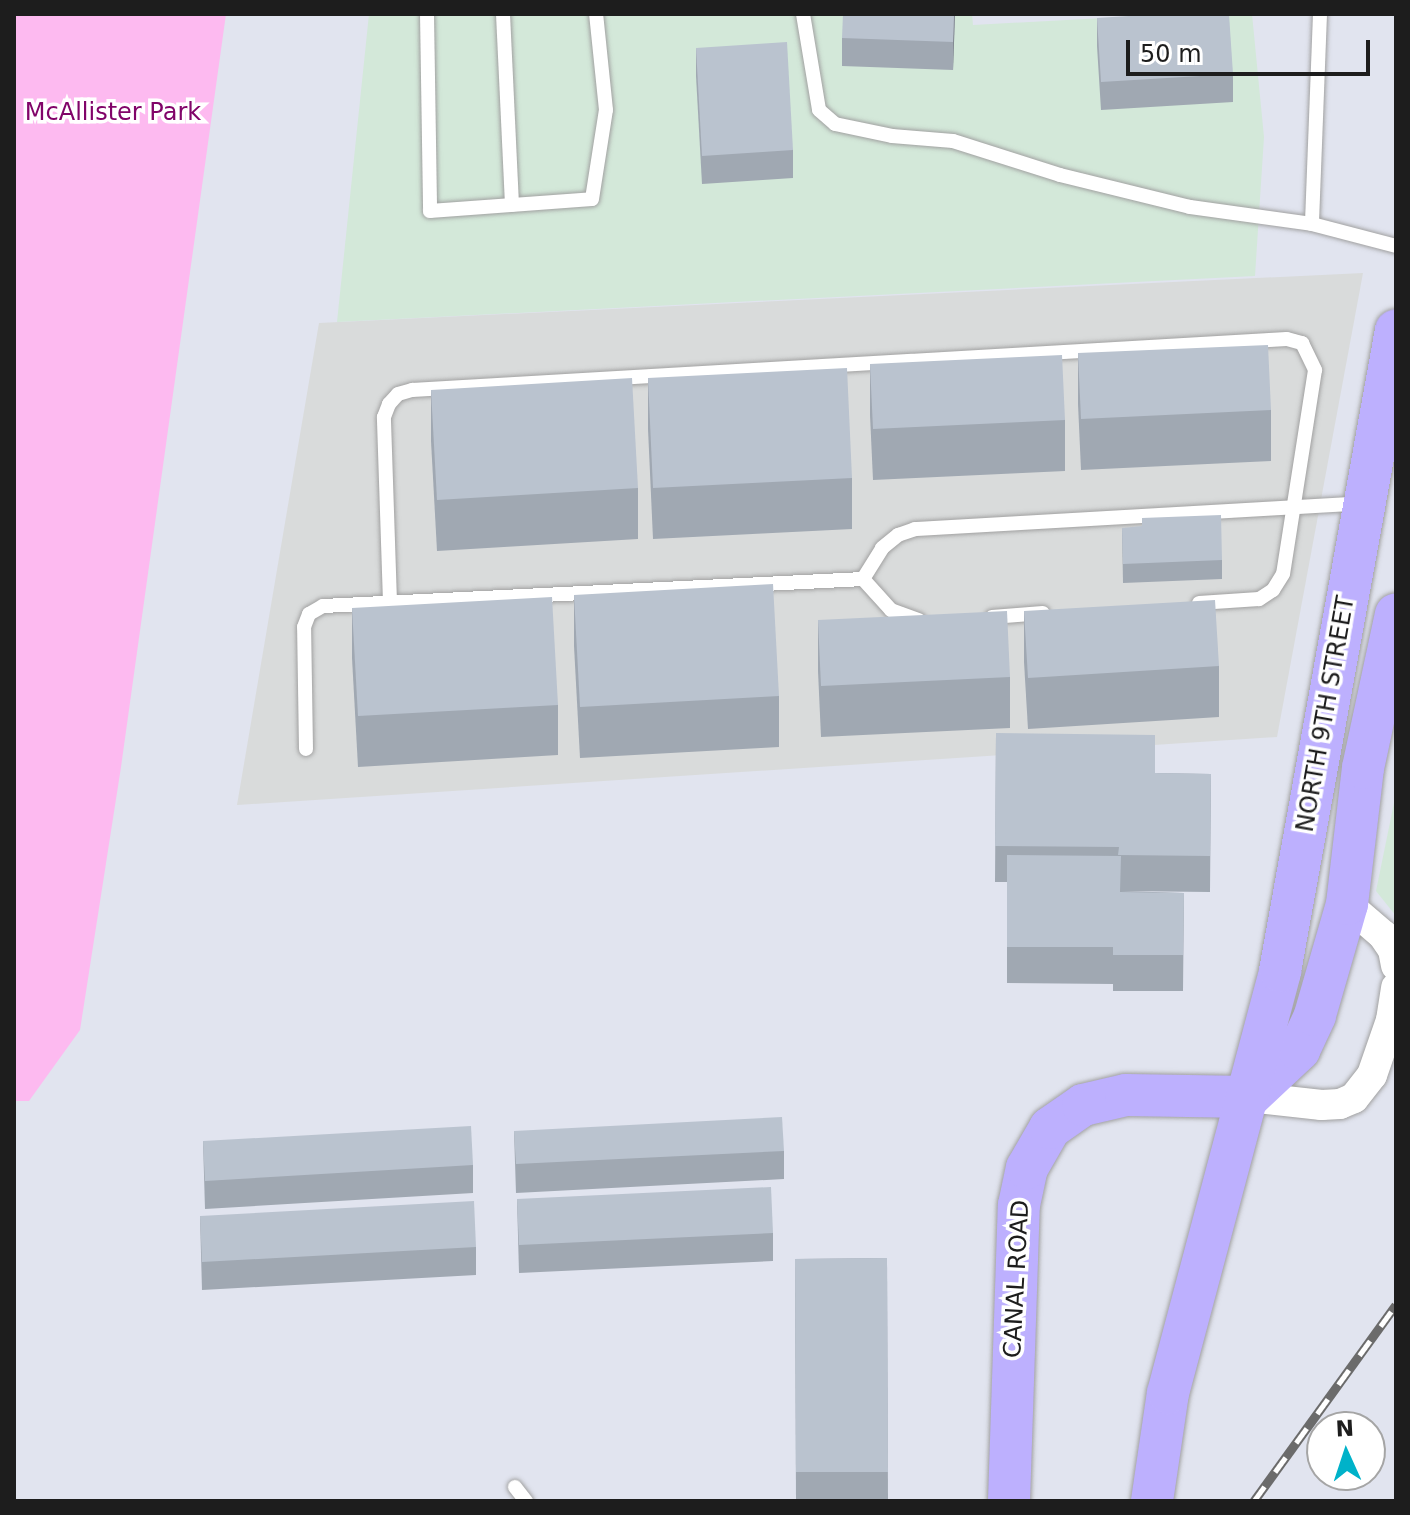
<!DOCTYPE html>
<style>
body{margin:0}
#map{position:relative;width:1410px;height:1515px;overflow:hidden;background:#e1e4ef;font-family:"DejaVu Sans",sans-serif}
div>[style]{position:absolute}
.residential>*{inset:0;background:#d9dbdb}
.industrial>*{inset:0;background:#d3e8d9}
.park>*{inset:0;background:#fdbaf0}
.roads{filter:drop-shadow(0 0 2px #a1a1a1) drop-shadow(0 0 2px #a1a1a1)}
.lane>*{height:14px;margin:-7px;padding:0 7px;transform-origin:7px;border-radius:7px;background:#fff}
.street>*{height:30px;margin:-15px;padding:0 15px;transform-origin:15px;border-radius:15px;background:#fff}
.secondary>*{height:42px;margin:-21px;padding:0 21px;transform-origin:21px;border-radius:21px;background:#bdb0fe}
.rail>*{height:9px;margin-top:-4.5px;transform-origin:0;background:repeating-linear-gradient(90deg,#fff 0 18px,#6b6b6b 0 36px);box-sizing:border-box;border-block:2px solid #6b6b6b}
.wall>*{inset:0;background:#a0a8b2}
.shaded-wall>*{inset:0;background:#828891}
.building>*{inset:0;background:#bac3cf}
span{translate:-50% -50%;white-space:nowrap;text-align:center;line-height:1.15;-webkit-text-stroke:7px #fff;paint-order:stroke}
.park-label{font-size:24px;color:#810469}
.street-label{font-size:24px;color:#1d1d1d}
.frame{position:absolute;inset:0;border:16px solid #1d1d1d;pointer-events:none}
.north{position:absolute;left:1306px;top:1411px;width:80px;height:80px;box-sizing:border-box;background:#fff;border:2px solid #a5a5a5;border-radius:50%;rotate:357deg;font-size:22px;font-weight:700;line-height:32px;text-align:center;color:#1d1d1d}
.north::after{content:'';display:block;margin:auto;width:28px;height:36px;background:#00b2c9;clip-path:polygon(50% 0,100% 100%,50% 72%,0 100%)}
.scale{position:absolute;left:1126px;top:40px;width:244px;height:36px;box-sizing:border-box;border:4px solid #1d1d1d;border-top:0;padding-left:10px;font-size:24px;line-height:28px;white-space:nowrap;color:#1d1d1d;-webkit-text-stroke:6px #fff;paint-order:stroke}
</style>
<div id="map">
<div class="residential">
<div style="clip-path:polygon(1363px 273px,1277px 737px,237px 805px,319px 323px)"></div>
</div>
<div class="industrial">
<div style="clip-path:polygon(369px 14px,972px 14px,973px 25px,1178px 14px,1252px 14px,1264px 137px,1255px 276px,337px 322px)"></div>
<div style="clip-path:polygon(1396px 793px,1396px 916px,1376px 891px)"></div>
</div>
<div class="park">
<div style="clip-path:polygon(14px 14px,226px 14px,121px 767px,80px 1030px,29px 1101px,14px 1101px)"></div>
</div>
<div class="roads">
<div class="lane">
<div style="left:427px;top:14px;width:197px;rotate:89.1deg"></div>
<div style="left:430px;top:211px;width:162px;rotate:-4.2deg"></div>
<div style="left:592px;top:199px;width:90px;rotate:-81.1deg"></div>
<div style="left:606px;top:110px;width:97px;rotate:-95.9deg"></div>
<div style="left:503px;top:14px;width:191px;rotate:87.3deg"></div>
<div style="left:803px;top:14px;width:97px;rotate:80.5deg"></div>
<div style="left:819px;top:110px;width:21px;rotate:41deg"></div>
<div style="left:835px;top:124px;width:58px;rotate:11.9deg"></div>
<div style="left:892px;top:136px;width:61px;rotate:4.7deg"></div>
<div style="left:953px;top:141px;width:112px;rotate:17.6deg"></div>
<div style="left:1060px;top:175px;width:134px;rotate:13.8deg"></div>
<div style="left:1190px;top:207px;width:123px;rotate:7.9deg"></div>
<div style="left:1320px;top:14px;width:210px;rotate:92.2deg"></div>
<div style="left:1312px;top:224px;width:87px;rotate:14.7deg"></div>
<div style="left:863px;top:579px;width:42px;rotate:47.9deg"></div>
<div style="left:891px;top:610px;width:30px;rotate:20deg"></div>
<div style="left:390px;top:602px;width:185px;rotate:-91.9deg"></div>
<div style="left:384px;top:417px;width:14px;rotate:-69deg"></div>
<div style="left:389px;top:404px;width:13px;rotate:-48deg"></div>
<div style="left:398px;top:394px;width:15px;rotate:-16deg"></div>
<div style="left:412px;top:390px;width:876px;rotate:-3.34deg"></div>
<div style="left:1287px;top:339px;width:16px;rotate:15deg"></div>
<div style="left:1302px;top:343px;width:30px;rotate:64deg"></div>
<div style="left:1315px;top:370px;width:206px;rotate:98.9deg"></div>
<div style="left:1283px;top:574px;width:19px;rotate:122deg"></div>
<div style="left:1273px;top:590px;width:17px;rotate:147deg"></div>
<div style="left:1259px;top:599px;width:60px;rotate:176.2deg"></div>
<div style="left:992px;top:617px;width:51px;rotate:-4.5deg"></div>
<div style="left:306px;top:749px;width:122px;rotate:-90.9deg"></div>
<div style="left:304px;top:627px;width:14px;rotate:-69deg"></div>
<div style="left:309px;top:614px;width:16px;rotate:-30deg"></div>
<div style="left:323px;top:606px;width:541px;rotate:-2.86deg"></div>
<div style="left:863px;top:579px;width:36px;rotate:-58deg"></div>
<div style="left:882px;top:548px;width:21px;rotate:-39deg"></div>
<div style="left:898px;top:535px;width:18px;rotate:-19deg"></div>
<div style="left:915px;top:529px;width:446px;rotate:-3.3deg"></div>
<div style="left:515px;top:1487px;width:18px;rotate:52deg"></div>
</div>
<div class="street">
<div style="left:1347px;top:904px;width:48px;rotate:40.7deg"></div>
<div style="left:1383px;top:935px;width:18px;rotate:56deg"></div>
<div style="left:1393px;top:950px;width:16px;rotate:79deg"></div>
<div style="left:1249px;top:1097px;width:73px;rotate:6.3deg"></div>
<div style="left:1322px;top:1105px;width:18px;rotate:-3deg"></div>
<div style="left:1340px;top:1104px;width:15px;rotate:-23deg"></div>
<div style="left:1354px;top:1098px;width:29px;rotate:-52deg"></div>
<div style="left:1372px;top:1075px;width:58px;rotate:-70.9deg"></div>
<div style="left:1391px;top:1020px;width:33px;rotate:-81deg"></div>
</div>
<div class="secondary">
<div style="left:1249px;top:1097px;width:69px;rotate:-43.2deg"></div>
<div style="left:1299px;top:1050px;width:38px;rotate:-65deg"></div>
<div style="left:1315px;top:1015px;width:116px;rotate:-73.9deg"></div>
<div style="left:1347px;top:904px;width:137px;rotate:-83.3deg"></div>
<div style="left:1363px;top:768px;width:157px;rotate:-77.9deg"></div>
<div style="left:1009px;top:1501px;width:296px;rotate:-88.1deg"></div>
<div style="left:1019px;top:1205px;width:38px;rotate:-78deg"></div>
<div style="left:1027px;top:1168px;width:46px;rotate:-60.1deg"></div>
<div style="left:1050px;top:1128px;width:40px;rotate:-34.9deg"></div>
<div style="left:1083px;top:1105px;width:44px;rotate:-13.1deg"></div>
<div style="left:1126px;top:1095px;width:123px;rotate:0.9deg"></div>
<div style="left:1152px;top:1501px;width:109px;rotate:-81.6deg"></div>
<div style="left:1168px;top:1393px;width:437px;rotate:-75.1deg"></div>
<div style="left:1280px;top:971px;width:651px;rotate:-79.74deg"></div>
</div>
</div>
<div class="rail">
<div style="left:1254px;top:1501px;width:242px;rotate:-54.1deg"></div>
</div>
<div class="wall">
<div style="clip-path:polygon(955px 14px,953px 70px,842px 66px,842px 38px)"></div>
<div style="clip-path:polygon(1097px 18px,1233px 74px,1233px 102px,1101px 110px,1097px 46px)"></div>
<div style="clip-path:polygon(696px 48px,793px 150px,793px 178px,702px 184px,696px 76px)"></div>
<div style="clip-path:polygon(1078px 353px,1271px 410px,1271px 461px,1081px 470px,1078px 404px)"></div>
<div style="clip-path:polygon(870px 364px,1065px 420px,1065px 471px,873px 480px,870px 415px)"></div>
<div style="clip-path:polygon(648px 378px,852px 478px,852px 529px,653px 539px,648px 429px)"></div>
<div style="clip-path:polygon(431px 390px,638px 488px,638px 539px,437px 551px,431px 441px)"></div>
<div style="clip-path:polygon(1122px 528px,1222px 560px,1222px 579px,1123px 583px)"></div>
<div style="clip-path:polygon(574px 595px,779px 696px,779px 747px,580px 758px,574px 646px)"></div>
<div style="clip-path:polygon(352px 608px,558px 705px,558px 755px,358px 767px,352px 658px)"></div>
<div style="clip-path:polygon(1024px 611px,1219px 666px,1219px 717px,1028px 729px,1024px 662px)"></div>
<div style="clip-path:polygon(818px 620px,1010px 677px,1010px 728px,821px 737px,818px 671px)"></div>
<div style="clip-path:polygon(996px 733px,1155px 773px,1211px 774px,1210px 892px,1121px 891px,1184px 893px,1183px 991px,1113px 991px,1113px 984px,1007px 983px,1007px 882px,995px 882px)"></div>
<div style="clip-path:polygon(514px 1131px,784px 1151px,784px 1179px,516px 1193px)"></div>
<div style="clip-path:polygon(203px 1141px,473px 1165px,473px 1193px,205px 1209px)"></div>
<div style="clip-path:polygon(517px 1199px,773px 1233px,773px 1261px,519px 1273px)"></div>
<div style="clip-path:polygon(200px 1216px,476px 1247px,476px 1275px,202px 1290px)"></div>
<div style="clip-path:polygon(887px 1258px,888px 1501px,796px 1501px,795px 1259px)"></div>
</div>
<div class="shaded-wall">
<div style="clip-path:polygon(954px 14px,955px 14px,953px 70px,953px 42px)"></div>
</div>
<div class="building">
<div style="clip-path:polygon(843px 14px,954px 14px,953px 42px,842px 38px)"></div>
<div style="clip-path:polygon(1160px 14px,1229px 14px,1233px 74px,1101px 82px,1097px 18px)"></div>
<div style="clip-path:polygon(787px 42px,793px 150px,702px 156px,696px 48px)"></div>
<div style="clip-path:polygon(1268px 345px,1271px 410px,1081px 419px,1078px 353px)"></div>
<div style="clip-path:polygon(1062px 355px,1065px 420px,873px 429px,870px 364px)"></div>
<div style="clip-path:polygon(847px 368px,852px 478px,653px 488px,648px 378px)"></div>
<div style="clip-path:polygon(632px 378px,638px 488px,437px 500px,431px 390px)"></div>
<div style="clip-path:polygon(1221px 515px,1222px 560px,1123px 564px,1122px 528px,1142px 526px,1142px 518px)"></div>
<div style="clip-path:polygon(773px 584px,779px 696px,580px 707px,574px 595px)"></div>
<div style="clip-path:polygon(552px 597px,558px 705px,358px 716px,352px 608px)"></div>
<div style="clip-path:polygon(1215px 600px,1219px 666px,1028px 678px,1024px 611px)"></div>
<div style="clip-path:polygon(1007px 611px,1010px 677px,821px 686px,818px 620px)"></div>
<div style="clip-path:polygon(996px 733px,1155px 735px,1155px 773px,1211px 774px,1210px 856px,1118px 855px,1119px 847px,995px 846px)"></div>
<div style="clip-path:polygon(1007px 855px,1121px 856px,1120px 892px,1184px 893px,1183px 955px,1113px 955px,1113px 947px,1007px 947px)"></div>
<div style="clip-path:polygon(782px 1117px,784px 1151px,516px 1164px,514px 1131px)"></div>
<div style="clip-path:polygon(471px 1126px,473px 1165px,205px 1181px,203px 1141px)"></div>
<div style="clip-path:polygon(771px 1187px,773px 1233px,519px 1245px,517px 1199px)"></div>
<div style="clip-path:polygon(474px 1201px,476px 1247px,202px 1262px,200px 1216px)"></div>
<div style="clip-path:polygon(887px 1258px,888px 1472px,796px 1472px,795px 1259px)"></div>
</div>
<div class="park-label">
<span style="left:113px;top:113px">McAllister Park</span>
</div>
<div class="street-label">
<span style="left:1326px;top:714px;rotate:-80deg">NORTH 9TH STREET</span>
<span style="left:1017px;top:1279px;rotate:-87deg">CANAL ROAD</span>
</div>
<div class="frame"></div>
<div class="north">N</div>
<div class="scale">50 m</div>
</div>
